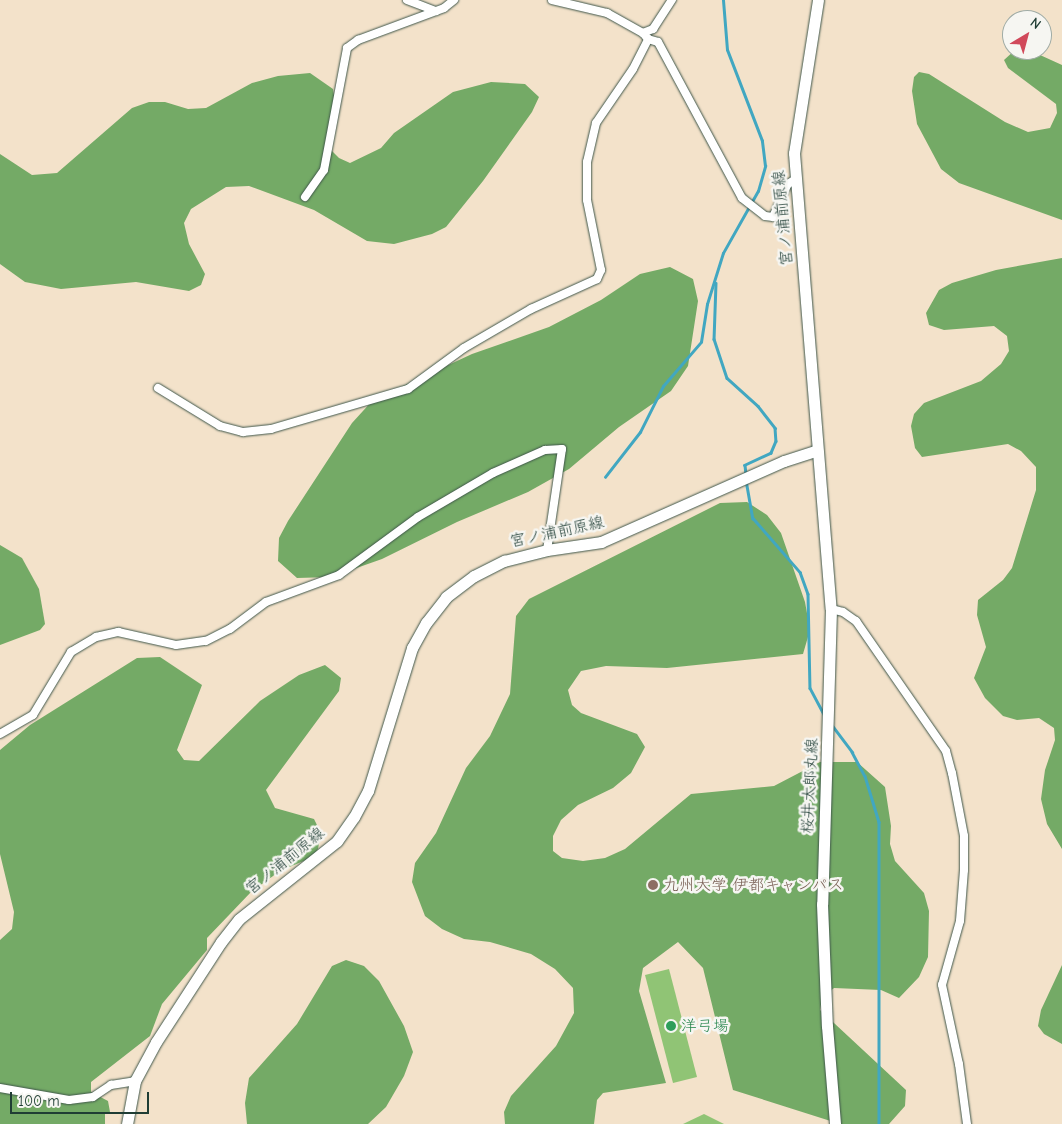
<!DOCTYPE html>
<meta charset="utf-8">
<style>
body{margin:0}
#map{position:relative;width:1062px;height:1124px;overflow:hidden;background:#f3e2ca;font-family:"Comic Neue","Klee One",sans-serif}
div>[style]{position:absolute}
.green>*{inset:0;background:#90c475}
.forest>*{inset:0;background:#74aa66}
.stream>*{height:2.5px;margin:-1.25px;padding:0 1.25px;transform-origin:1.25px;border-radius:1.25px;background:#41a7c1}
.roads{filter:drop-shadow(0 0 1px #3f564a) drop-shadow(0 0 1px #3f564a)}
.minor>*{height:8px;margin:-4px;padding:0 4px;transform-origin:4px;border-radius:4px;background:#fff}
.secondary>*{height:11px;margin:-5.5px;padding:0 5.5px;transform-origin:5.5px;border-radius:5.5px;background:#fff}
.dots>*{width:14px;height:14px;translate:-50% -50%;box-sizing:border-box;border:2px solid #f6f6f2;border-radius:50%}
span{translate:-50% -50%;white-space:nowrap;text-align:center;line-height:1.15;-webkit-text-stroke:5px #f6f6f2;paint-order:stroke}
.street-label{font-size:16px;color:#1f3d34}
.education-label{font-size:16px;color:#785e54}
.left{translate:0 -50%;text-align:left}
.leisure-label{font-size:16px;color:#27864d}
.north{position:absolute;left:1002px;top:10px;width:50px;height:50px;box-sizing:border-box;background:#f6f6f2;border:1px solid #a0aca6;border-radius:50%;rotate:37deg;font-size:14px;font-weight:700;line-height:20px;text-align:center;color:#1f3d34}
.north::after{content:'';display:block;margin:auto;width:18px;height:22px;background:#d1495b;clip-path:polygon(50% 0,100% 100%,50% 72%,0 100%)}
.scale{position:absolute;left:10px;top:1092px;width:139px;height:22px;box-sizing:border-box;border:2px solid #1f3d34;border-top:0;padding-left:6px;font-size:15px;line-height:18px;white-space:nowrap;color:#1f3d34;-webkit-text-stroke:4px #f6f6f2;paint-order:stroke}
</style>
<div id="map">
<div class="green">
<div style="clip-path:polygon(669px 969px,697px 1077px,673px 1083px,645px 975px)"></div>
<div style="clip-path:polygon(704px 1114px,724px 1124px,683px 1124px)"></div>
</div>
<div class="forest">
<div style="clip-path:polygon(1015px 50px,1029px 50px,1062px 65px,1062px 220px,959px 183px,941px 169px,917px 124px,912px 91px,914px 77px,919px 72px,929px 74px,1005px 122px,1028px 132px,1050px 128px,1057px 113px,1056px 104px,1008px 68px,1004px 60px)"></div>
<div style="clip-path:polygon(310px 73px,333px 89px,337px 114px,331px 150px,339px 158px,350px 163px,381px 148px,394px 133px,453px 92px,491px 82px,525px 84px,539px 97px,532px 112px,483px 181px,446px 227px,432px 234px,394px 244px,367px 241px,314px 210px,249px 186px,226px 187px,191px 209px,184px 223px,189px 244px,205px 274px,201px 285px,189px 291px,136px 282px,61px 289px,25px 282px,0 264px,0 154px,32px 175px,57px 173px,132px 108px,149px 102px,165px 102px,188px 109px,206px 108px,252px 83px,278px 76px)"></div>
<div style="clip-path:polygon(1062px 258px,1062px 849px,1047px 824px,1041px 799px,1045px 770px,1055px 740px,1054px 728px,1039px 718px,1017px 720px,1003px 716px,985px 698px,974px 678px,986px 647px,977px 615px,978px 600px,1003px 580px,1012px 568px,1036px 490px,1036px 467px,1021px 451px,1008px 444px,922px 457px,915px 448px,911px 426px,914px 414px,924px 403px,981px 381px,1001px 364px,1009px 351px,1007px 336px,994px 326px,944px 330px,929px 325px,926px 313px,939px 290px,952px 283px,996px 270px)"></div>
<div style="clip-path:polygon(670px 267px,693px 279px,698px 301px,688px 366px,671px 391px,619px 427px,569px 469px,528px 492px,457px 522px,382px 559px,331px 577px,297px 578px,278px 561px,279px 538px,288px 521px,352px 423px,373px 400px,472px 354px,549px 327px,601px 300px,640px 274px)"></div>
<div style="clip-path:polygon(747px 502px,767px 515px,781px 533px,805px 602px,810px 630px,803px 654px,667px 668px,606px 666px,581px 671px,568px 690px,572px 705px,581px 713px,637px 734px,645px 747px,631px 773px,613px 788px,578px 805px,561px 820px,553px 836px,553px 851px,562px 858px,583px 861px,605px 858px,625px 849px,691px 794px,774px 786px,820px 762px,857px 762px,885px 787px,891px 826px,890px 844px,895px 861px,924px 893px,929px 911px,928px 957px,919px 977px,899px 998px,881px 990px,834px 988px,822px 998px,820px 1010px,906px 1090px,905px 1106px,889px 1124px,840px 1124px,733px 1090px,703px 968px,678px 942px,643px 968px,639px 991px,666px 1083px,603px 1093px,597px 1100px,594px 1124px,505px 1124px,504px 1112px,511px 1096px,556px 1046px,574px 1013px,573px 988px,555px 969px,531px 954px,490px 942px,464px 939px,442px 929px,425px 916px,412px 882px,415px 863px,436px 833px,466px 768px,490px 736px,510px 694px,516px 616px,529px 599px,720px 503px)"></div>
<div style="clip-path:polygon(0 545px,22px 558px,39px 589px,45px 624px,40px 630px,0 645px)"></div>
<div style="clip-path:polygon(160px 657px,202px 685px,177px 750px,184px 760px,199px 761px,260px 701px,299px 675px,325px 665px,341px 678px,339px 691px,266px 790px,275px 808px,314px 819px,321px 833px,318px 849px,313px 857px,280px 871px,251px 892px,207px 938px,207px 950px,162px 1004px,150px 1036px,91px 1082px,91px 1092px,108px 1101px,110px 1112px,105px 1114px,105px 1124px,0 1124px,0 940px,12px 929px,14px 912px,0 854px,0 750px,30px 725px,137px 658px)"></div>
<div style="clip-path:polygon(346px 960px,364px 966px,379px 981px,404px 1026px,413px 1052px,404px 1076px,386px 1107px,368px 1124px,247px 1124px,245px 1103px,249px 1078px,297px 1024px,332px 966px)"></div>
<div style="clip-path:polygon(1062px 965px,1062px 1044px,1044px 1034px,1038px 1026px,1041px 1010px)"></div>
</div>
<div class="stream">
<div style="left:716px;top:283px;width:56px;rotate:92deg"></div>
<div style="left:714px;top:339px;width:41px;rotate:71.6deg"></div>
<div style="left:727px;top:378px;width:42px;rotate:42.1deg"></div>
<div style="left:758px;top:406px;width:28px;rotate:52deg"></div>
<div style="left:775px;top:428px;width:13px;rotate:86deg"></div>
<div style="left:776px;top:441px;width:13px;rotate:113deg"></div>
<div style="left:771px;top:453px;width:29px;rotate:155deg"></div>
<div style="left:745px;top:465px;width:10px;rotate:84deg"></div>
<div style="left:605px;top:477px;width:57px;rotate:-52.1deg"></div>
<div style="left:640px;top:432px;width:51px;rotate:-63.4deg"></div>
<div style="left:663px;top:386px;width:58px;rotate:-49.2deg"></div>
<div style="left:701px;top:342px;width:38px;rotate:-81deg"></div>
<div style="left:707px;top:304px;width:53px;rotate:-72.6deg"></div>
<div style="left:723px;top:253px;width:71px;rotate:-60.6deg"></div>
<div style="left:758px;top:191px;width:26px;rotate:-74deg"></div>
<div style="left:765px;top:166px;width:25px;rotate:-97deg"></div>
<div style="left:762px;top:141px;width:97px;rotate:-111deg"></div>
<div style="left:727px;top:50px;width:50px;rotate:-94.6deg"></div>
<div style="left:746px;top:480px;width:39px;rotate:80deg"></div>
<div style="left:753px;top:518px;width:72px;rotate:49deg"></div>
<div style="left:800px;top:572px;width:23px;rotate:70deg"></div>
<div style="left:808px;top:594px;width:94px;rotate:88.8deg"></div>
<div style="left:810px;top:688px;width:30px;rotate:62deg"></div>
<div style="left:832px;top:725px;width:34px;rotate:53deg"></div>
<div style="left:852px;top:752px;width:27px;rotate:62deg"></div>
<div style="left:865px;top:776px;width:48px;rotate:73.1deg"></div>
<div style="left:879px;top:822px;width:302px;rotate:90deg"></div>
</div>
<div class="roads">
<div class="minor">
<div style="left:407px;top:0;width:31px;rotate:21deg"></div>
<div style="left:552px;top:0;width:57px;rotate:13.3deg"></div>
<div style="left:607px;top:13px;width:41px;rotate:29.1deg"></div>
<div style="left:643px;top:33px;width:8px;rotate:50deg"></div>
<div style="left:648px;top:39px;width:10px;rotate:17deg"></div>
<div style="left:658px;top:42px;width:177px;rotate:61.7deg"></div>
<div style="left:742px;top:198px;width:29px;rotate:38deg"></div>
<div style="left:765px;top:216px;width:8px;rotate:7deg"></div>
<div style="left:773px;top:217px;width:36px;rotate:-66deg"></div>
<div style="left:788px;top:184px;width:9px;rotate:-32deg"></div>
<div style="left:643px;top:33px;width:11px;rotate:-22deg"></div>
<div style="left:653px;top:29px;width:35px;rotate:-57deg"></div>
<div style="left:305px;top:197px;width:33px;rotate:-55deg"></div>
<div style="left:324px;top:170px;width:124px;rotate:-79.3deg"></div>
<div style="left:347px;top:48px;width:14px;rotate:-36deg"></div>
<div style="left:358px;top:40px;width:92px;rotate:-20.4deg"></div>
<div style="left:444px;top:8px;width:13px;rotate:-39deg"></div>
<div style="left:158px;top:388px;width:73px;rotate:31.5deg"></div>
<div style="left:220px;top:426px;width:24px;rotate:15deg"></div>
<div style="left:243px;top:432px;width:28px;rotate:-6deg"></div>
<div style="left:271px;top:429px;width:143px;rotate:-16.3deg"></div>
<div style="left:408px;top:389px;width:69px;rotate:-36.2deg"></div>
<div style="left:464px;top:348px;width:78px;rotate:-30.2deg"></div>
<div style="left:531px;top:309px;width:72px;rotate:-24.4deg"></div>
<div style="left:597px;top:279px;width:10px;rotate:-66deg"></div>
<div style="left:601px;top:270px;width:71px;rotate:-101.3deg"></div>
<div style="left:587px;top:200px;width:38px;rotate:-90deg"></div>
<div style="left:587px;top:162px;width:40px;rotate:-77deg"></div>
<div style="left:596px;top:123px;width:65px;rotate:-55.6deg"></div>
<div style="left:633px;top:69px;width:34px;rotate:-63deg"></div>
<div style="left:831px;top:609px;width:12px;rotate:14deg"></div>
<div style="left:843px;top:612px;width:16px;rotate:35deg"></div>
<div style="left:856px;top:621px;width:158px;rotate:55.3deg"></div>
<div style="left:946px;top:751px;width:23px;rotate:75deg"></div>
<div style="left:952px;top:773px;width:64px;rotate:79.2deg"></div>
<div style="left:964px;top:836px;width:34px;rotate:90deg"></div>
<div style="left:964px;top:870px;width:51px;rotate:94.5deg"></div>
<div style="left:960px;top:921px;width:66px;rotate:105.7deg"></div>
<div style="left:942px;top:985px;width:81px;rotate:77.9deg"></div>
<div style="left:959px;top:1064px;width:61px;rotate:82.4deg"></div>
<div style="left:0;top:734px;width:38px;rotate:-30deg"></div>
<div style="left:33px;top:715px;width:74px;rotate:-58.9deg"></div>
<div style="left:71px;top:652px;width:29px;rotate:-31deg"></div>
<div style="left:96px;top:637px;width:23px;rotate:-13deg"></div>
<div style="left:118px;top:632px;width:59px;rotate:12.6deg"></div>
<div style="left:176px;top:645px;width:30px;rotate:-8deg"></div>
<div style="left:206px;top:641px;width:27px;rotate:-27deg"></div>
<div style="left:230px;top:629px;width:45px;rotate:-36.9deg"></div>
<div style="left:266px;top:602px;width:78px;rotate:-20.3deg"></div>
<div style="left:339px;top:575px;width:98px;rotate:-36.3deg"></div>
<div style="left:418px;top:517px;width:87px;rotate:-30.4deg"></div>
<div style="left:493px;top:473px;width:57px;rotate:-23.9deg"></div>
<div style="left:545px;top:450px;width:17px;rotate:-3deg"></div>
<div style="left:562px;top:449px;width:102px;rotate:98.4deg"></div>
<div style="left:0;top:1088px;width:70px;rotate:9.9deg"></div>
<div style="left:69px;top:1100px;width:24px;rotate:-7deg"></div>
<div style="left:93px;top:1097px;width:22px;rotate:-34deg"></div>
<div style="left:111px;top:1085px;width:24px;rotate:-9deg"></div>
</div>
<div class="secondary">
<div style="left:818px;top:0;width:155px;rotate:98.9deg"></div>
<div style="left:794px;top:153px;width:457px;rotate:85.4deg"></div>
<div style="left:831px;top:609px;width:295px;rotate:91.7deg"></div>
<div style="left:822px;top:904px;width:122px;rotate:87.7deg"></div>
<div style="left:827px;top:1026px;width:98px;rotate:85.3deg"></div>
<div style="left:127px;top:1124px;width:44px;rotate:-79.5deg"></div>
<div style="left:135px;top:1081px;width:44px;rotate:-61.7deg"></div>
<div style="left:156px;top:1042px;width:119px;rotate:-57deg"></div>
<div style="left:221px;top:942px;width:29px;rotate:-52deg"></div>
<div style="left:239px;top:919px;width:125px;rotate:-38.5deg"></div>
<div style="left:337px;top:841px;width:29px;rotate:-55deg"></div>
<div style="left:354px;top:817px;width:30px;rotate:-62deg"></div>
<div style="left:368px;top:791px;width:150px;rotate:-72.9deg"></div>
<div style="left:412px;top:648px;width:29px;rotate:-61deg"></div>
<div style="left:426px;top:623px;width:33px;rotate:-52deg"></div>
<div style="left:446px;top:597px;width:35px;rotate:-37deg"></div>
<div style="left:474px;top:576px;width:34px;rotate:-27deg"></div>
<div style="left:504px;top:561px;width:44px;rotate:-14.3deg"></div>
<div style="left:547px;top:550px;width:55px;rotate:-8.4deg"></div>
<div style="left:601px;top:542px;width:200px;rotate:-23.9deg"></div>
<div style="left:784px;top:461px;width:35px;rotate:-18deg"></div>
</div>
</div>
<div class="dots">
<div style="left:653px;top:885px;background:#8d6e63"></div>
<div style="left:671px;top:1026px;background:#2e9e5b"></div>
</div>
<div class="street-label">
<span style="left:783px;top:218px;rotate:-95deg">宮ノ浦前原線</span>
<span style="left:557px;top:532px;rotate:-12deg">宮ノ浦前原線</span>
<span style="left:810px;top:786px;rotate:-87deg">桜井太郎丸線</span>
<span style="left:285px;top:861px;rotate:-39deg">宮ノ浦前原線</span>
</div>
<div class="education-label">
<span class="left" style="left:663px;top:885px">九州大学 伊都キャンパス</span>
</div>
<div class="leisure-label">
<span class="left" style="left:681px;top:1026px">洋弓場</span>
</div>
<div class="north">N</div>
<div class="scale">100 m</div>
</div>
